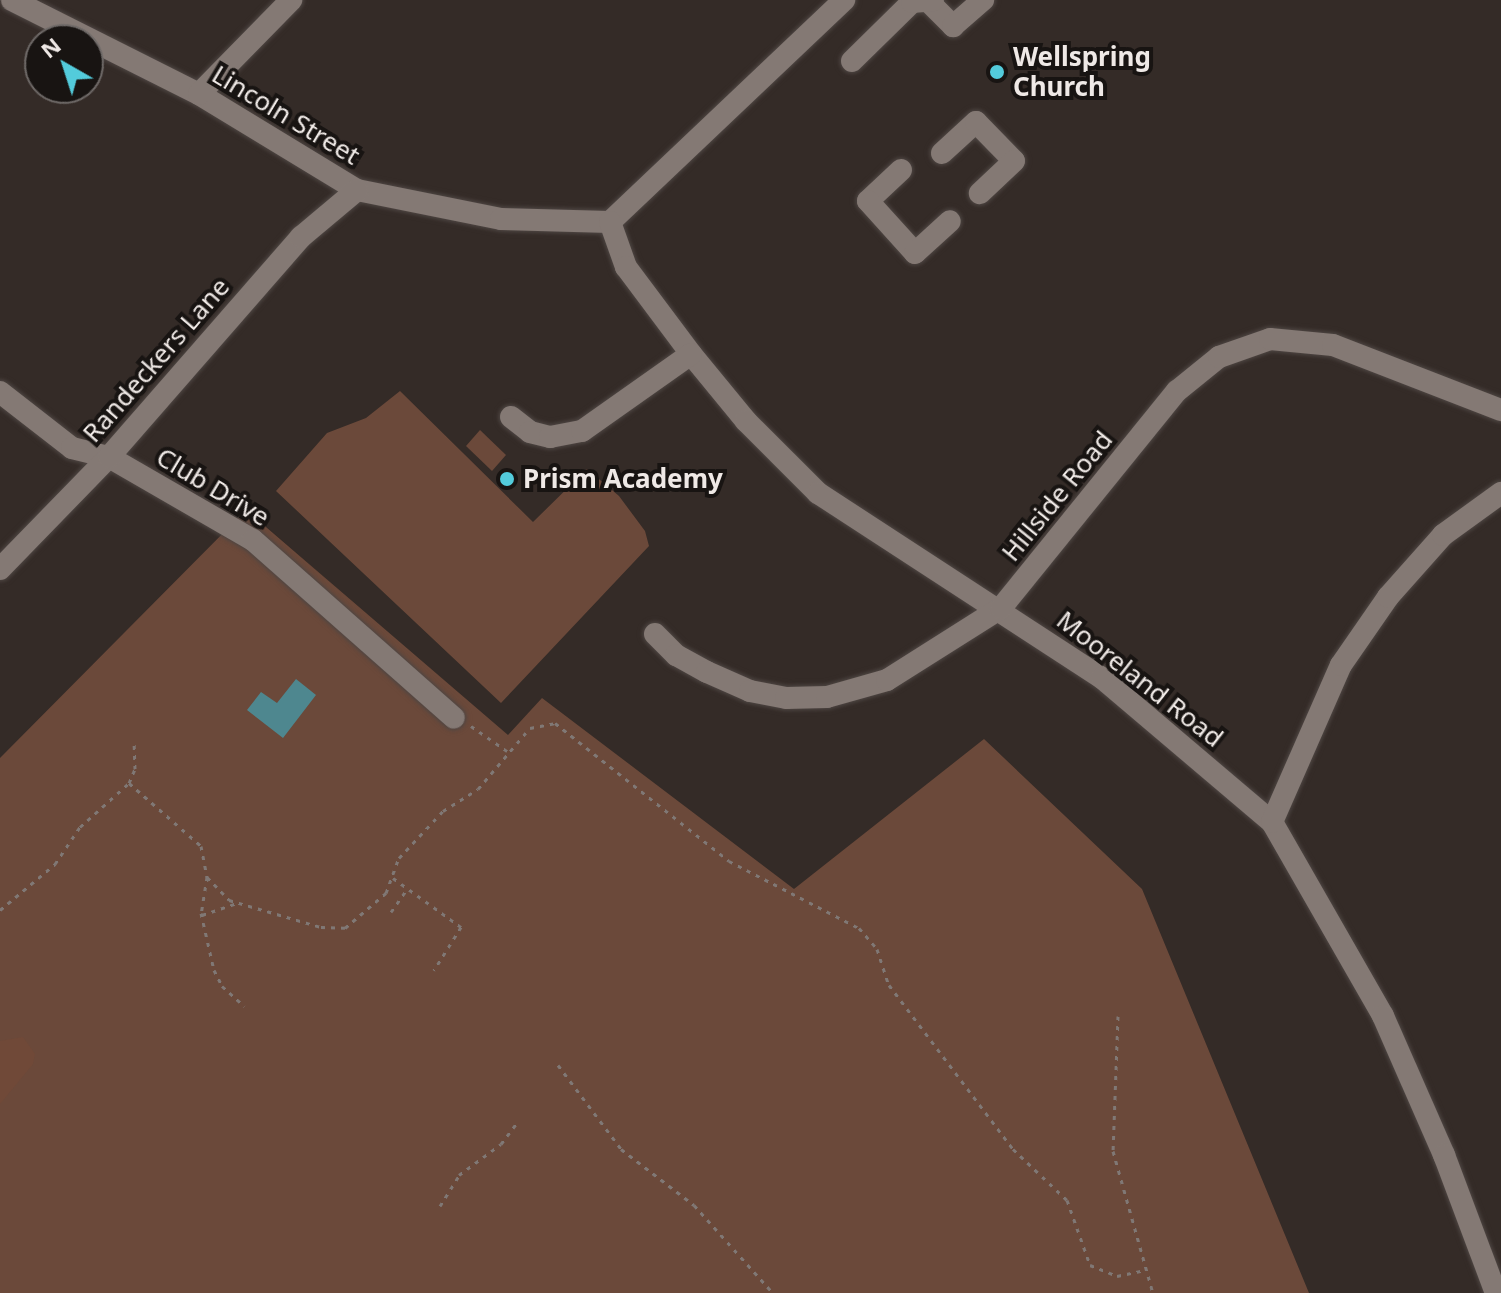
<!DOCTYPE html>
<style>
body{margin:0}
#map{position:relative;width:1501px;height:1293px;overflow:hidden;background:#342b27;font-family:"Noto Sans",sans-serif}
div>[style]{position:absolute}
.green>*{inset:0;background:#6b493a}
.forest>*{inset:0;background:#704938}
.water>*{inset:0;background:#4e878f}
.path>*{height:3px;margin-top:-1.5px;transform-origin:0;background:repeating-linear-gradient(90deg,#807875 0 4px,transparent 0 10px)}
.roads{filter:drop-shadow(0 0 2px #4e4643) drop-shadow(0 0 2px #4e4643)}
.minor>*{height:22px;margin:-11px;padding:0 11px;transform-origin:11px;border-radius:11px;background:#847974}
.dots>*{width:22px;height:22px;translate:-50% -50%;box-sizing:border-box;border:4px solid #181412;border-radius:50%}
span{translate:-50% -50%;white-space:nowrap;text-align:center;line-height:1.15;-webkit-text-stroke:8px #181412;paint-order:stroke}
.poi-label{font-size:26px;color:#efe9e6;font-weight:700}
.left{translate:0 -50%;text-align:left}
.street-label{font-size:26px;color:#efe9e6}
.north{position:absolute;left:24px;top:24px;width:80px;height:80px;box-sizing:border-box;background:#181412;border:2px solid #6e6967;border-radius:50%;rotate:321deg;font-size:22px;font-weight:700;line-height:32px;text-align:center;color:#efe9e6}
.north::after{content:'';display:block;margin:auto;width:28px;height:36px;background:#53cbdb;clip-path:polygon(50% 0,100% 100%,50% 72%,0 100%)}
</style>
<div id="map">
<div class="green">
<div style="clip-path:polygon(400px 391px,533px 522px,587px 469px,619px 496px,645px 531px,649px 546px,501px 703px,276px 491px,327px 433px,366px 418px)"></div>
<div style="clip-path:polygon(480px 430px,506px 455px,492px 471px,466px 446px)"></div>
<div style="clip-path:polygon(246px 510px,508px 735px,542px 698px,794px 889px,984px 739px,1142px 889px,1309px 1293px,0 1293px,0 758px)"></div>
</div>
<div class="forest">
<div style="clip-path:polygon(23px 1037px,35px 1054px,33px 1064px,0 1104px,0 1041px)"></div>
</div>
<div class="water">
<div style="clip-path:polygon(296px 679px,316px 695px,283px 738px,247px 710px,261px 692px,277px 703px)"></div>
</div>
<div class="path">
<div style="left:471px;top:726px;width:44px;rotate:34.8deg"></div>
<div style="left:129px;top:783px;width:96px;rotate:41.2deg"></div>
<div style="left:201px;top:846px;width:32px;rotate:79deg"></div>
<div style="left:207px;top:877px;width:36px;rotate:99deg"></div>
<div style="left:201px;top:913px;width:58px;rotate:77.2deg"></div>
<div style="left:214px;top:970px;width:18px;rotate:63deg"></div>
<div style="left:222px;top:986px;width:30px;rotate:42deg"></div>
<div style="left:207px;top:877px;width:32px;rotate:46deg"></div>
<div style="left:229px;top:900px;width:96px;rotate:16.4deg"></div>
<div style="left:321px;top:927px;width:24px;rotate:2deg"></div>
<div style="left:345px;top:928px;width:54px;rotate:-40.5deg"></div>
<div style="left:386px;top:893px;width:37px;rotate:-70deg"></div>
<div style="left:399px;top:858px;width:64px;rotate:-46.9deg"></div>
<div style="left:443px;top:811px;width:41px;rotate:-32.2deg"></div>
<div style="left:478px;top:789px;width:80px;rotate:-49.6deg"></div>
<div style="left:530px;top:728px;width:25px;rotate:-11deg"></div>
<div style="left:555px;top:723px;width:222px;rotate:38.4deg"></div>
<div style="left:729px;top:861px;width:146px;rotate:27.3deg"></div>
<div style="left:859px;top:928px;width:28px;rotate:49deg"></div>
<div style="left:877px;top:949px;width:38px;rotate:72deg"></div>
<div style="left:889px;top:985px;width:206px;rotate:52.9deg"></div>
<div style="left:1013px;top:1149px;width:74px;rotate:43.4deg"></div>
<div style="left:1067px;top:1200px;width:69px;rotate:70.5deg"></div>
<div style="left:1090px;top:1265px;width:29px;rotate:22deg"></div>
<div style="left:1117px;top:1276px;width:30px;rotate:-12deg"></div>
<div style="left:393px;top:878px;width:84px;rotate:35.8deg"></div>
<div style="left:461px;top:927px;width:51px;rotate:122.1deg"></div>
<div style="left:0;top:910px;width:72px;rotate:-39.9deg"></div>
<div style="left:55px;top:864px;width:45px;rotate:-56deg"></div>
<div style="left:80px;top:827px;width:66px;rotate:-41.9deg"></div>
<div style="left:129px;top:783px;width:15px;rotate:-67deg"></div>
<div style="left:135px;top:769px;width:29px;rotate:-92deg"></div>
<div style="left:391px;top:912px;width:28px;rotate:-55deg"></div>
<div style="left:202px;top:915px;width:39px;rotate:-19deg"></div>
<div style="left:1118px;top:1016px;width:135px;rotate:92.1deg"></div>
<div style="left:1113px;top:1151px;width:148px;rotate:74.3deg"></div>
<div style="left:558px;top:1065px;width:105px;rotate:53.1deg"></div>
<div style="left:621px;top:1149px;width:92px;rotate:37.5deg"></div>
<div style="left:694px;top:1205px;width:118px;rotate:48.1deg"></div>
<div style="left:440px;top:1206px;width:36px;rotate:-58deg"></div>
<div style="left:459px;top:1175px;width:52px;rotate:-36.4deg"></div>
<div style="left:501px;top:1144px;width:26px;rotate:-53deg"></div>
</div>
<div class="roads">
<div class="minor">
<div style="left:12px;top:0;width:209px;rotate:26.7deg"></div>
<div style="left:199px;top:94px;width:185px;rotate:31.3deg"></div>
<div style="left:357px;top:190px;width:147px;rotate:11.4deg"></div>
<div style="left:501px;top:219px;width:109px;rotate:1.6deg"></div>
<div style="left:610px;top:222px;width:323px;rotate:-43.5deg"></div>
<div style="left:930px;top:3px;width:33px;rotate:45deg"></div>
<div style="left:953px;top:26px;width:40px;rotate:-41deg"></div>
<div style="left:852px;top:61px;width:84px;rotate:-44.5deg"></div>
<div style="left:912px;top:2px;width:21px;rotate:-5deg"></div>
<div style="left:199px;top:94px;width:132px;rotate:-45.6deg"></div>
<div style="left:942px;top:153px;width:46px;rotate:-42.4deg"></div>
<div style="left:976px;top:122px;width:54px;rotate:45.7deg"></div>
<div style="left:1014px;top:161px;width:47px;rotate:136.7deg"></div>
<div style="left:901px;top:170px;width:45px;rotate:136.8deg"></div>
<div style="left:868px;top:201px;width:70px;rotate:47.9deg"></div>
<div style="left:915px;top:253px;width:47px;rotate:-42.4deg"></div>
<div style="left:610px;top:222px;width:48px;rotate:70.4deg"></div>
<div style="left:626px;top:267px;width:109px;rotate:53.2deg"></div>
<div style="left:691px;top:354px;width:87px;rotate:50.6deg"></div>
<div style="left:746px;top:421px;width:102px;rotate:45deg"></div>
<div style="left:818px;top:493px;width:339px;rotate:33.1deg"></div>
<div style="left:1102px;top:678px;width:223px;rotate:40.3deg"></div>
<div style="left:1272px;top:822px;width:224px;rotate:60.2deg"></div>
<div style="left:1383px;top:1016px;width:152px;rotate:66.3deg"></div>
<div style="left:1444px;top:1155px;width:147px;rotate:69.4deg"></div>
<div style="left:0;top:392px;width:91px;rotate:37.9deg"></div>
<div style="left:72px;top:448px;width:38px;rotate:14deg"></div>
<div style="left:109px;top:457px;width:166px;rotate:30deg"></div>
<div style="left:253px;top:540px;width:268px;rotate:41.5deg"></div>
<div style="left:511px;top:417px;width:24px;rotate:38deg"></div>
<div style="left:530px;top:432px;width:21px;rotate:14deg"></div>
<div style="left:550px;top:437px;width:33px;rotate:-11deg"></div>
<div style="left:582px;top:431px;width:133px;rotate:-35.2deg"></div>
<div style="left:0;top:569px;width:156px;rotate:-45.8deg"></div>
<div style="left:109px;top:457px;width:292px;rotate:-48.9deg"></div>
<div style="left:301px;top:237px;width:73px;rotate:-40deg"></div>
<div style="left:655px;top:634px;width:30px;rotate:45deg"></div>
<div style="left:676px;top:655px;width:35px;rotate:29deg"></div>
<div style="left:707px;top:672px;width:47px;rotate:23.8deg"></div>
<div style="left:750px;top:691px;width:37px;rotate:11deg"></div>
<div style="left:786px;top:698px;width:41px;rotate:-1.4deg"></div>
<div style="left:827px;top:697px;width:62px;rotate:-15.8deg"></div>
<div style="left:887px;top:680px;width:135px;rotate:-32.3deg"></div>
<div style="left:1001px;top:608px;width:279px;rotate:-51deg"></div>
<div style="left:1177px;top:391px;width:54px;rotate:-39deg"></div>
<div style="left:1219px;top:357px;width:54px;rotate:-19.4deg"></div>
<div style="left:1270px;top:339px;width:63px;rotate:5.4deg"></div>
<div style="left:1333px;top:345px;width:180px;rotate:21.2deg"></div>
<div style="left:1272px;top:822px;width:171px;rotate:-66.3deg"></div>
<div style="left:1341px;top:665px;width:83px;rotate:-55.3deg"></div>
<div style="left:1388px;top:597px;width:83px;rotate:-48.4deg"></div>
<div style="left:1443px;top:535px;width:72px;rotate:-35.9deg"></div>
</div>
</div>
<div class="dots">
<div style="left:997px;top:72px;background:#53cbdb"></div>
<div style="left:507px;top:479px;background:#53cbdb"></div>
</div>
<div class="poi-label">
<span class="left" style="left:1013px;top:72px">Wellspring<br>Church</span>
<span class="left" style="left:523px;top:479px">Prism Academy</span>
</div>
<div class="street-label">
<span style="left:286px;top:115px;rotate:31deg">Lincoln Street</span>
<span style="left:156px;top:360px;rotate:-49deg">Randeckers Lane</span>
<span style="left:213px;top:487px;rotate:31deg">Club Drive</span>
<span style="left:1057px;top:496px;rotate:-51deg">Hillside Road</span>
<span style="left:1140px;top:679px;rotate:38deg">Mooreland Road</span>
</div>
<div class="north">N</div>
</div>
